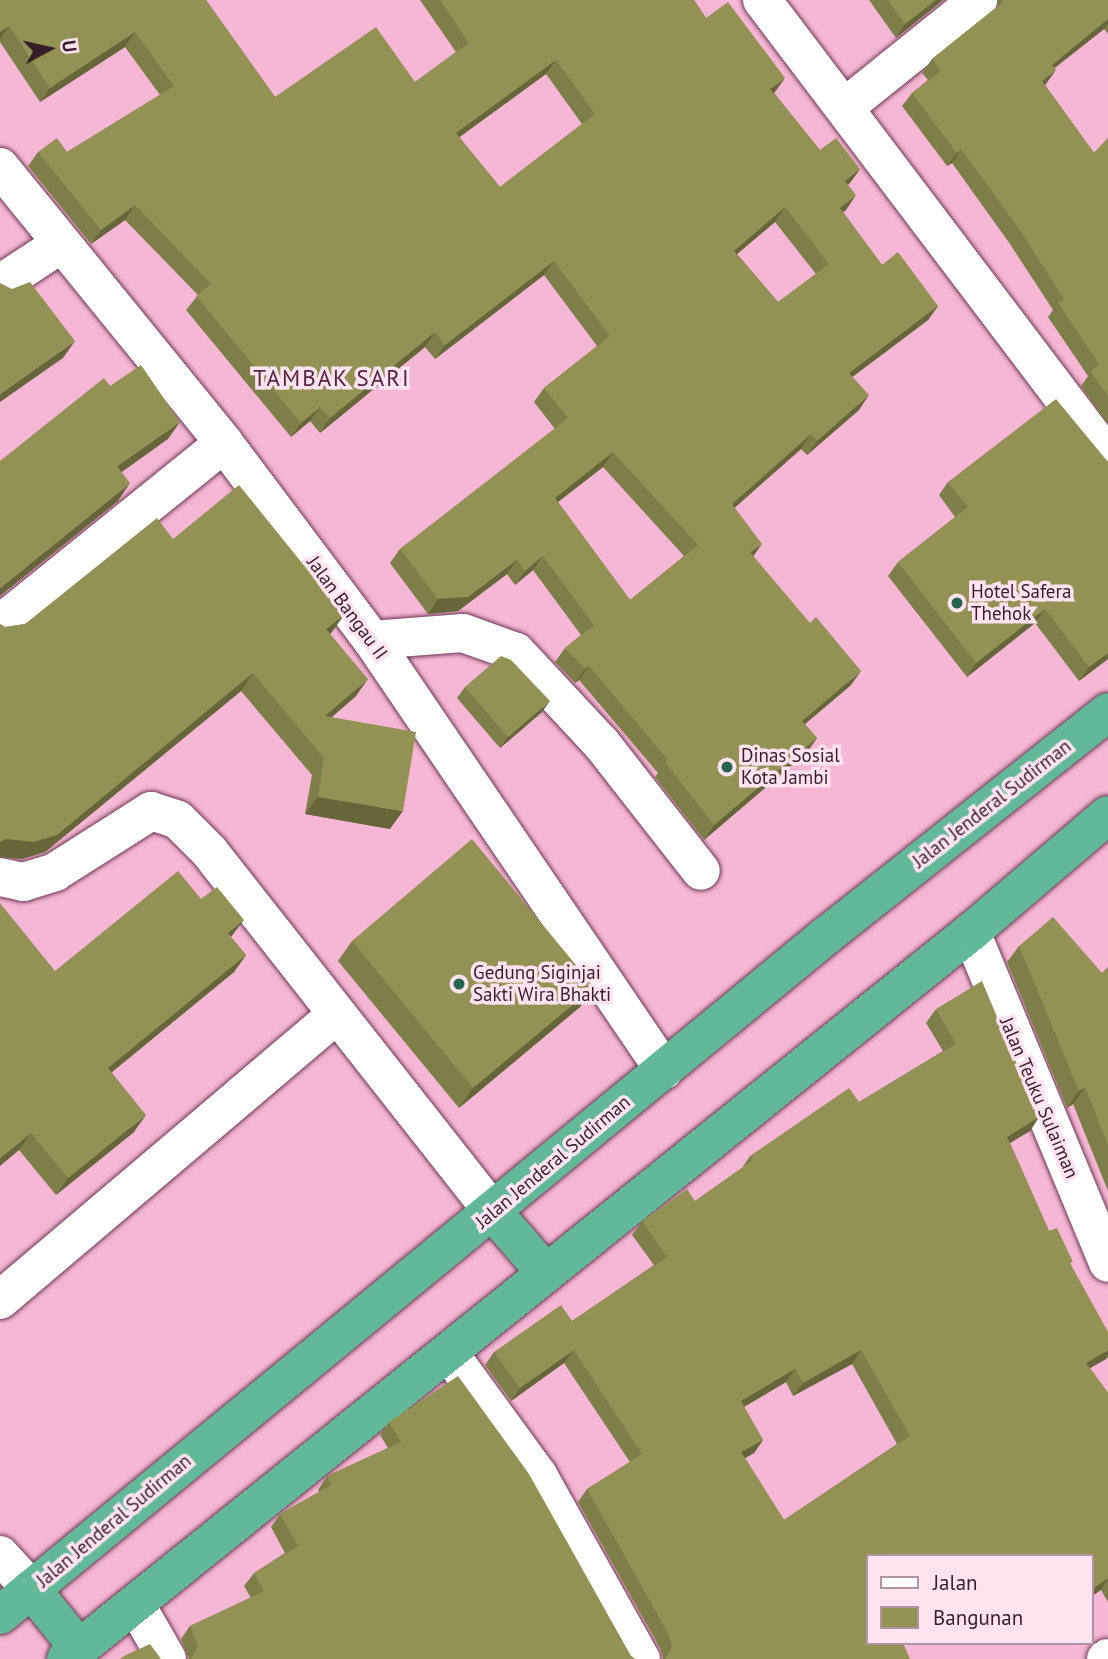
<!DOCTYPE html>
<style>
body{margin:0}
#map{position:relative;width:1108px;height:1659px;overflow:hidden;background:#f6b6d5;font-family:"PT Sans",sans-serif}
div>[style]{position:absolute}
.roads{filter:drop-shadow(0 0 2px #6c3753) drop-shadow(0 0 2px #6c3753)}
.minor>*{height:38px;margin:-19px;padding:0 19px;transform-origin:19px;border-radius:19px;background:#fff}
.highway>*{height:38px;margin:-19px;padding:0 19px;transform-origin:19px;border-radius:19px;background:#62b99a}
.wall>*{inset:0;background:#7e7e48}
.shaded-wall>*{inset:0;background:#67663b}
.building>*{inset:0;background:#939254}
.dots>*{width:19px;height:19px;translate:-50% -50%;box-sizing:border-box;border:4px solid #ffe4f0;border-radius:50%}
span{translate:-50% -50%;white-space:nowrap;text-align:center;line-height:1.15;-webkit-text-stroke:7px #ffe4f0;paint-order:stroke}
.poi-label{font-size:19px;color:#361f2b}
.left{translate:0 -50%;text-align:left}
.street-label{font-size:19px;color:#361f2b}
.quarter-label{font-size:23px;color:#56233f;letter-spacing:2px}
.legend{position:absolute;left:866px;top:1554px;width:228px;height:91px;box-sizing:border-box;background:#ffe4f0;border:2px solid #af95a1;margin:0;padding:9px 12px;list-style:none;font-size:21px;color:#361f2b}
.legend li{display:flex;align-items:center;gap:14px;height:35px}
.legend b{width:35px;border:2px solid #af95a1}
.north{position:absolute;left:14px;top:14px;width:70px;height:70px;-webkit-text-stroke:5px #ffe4f0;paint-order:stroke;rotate:82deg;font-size:19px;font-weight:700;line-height:28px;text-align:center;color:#361f2b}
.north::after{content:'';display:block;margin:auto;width:24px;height:32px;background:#361f2b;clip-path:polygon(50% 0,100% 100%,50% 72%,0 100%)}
</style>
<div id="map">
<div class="roads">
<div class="minor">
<div style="left:762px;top:0;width:573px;rotate:52.87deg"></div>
<div style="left:845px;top:107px;width:171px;rotate:-38.8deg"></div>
<div style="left:0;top:167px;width:355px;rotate:50.9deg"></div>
<div style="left:224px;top:443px;width:246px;rotate:53.1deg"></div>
<div style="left:372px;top:640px;width:520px;rotate:55.82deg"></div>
<div style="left:0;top:284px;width:73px;rotate:-33.3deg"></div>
<div style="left:0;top:624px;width:288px;rotate:-38.9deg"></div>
<div style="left:372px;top:640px;width:91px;rotate:-4.4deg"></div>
<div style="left:463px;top:633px;width:56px;rotate:19.7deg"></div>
<div style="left:516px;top:652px;width:125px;rotate:47deg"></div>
<div style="left:601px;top:743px;width:162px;rotate:52deg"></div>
<div style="left:0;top:877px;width:24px;rotate:12deg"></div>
<div style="left:23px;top:882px;width:34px;rotate:-17deg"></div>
<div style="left:55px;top:872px;width:114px;rotate:-32.4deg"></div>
<div style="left:151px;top:811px;width:28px;rotate:18deg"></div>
<div style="left:178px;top:820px;width:44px;rotate:45deg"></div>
<div style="left:209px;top:851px;width:459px;rotate:51.8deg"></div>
<div style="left:971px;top:932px;width:358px;rotate:67.5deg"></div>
<div style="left:0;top:1300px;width:441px;rotate:-40.3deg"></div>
<div style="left:449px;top:1353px;width:151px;rotate:53.9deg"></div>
<div style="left:538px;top:1475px;width:211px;rotate:60.8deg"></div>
<div style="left:0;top:1555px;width:46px;rotate:47.6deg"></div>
<div style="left:136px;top:1605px;width:62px;rotate:60.1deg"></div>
<div style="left:1106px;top:1659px;width:2px;rotate:-27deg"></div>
</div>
<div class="highway">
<div style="left:493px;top:1212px;width:81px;rotate:49deg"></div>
<div style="left:31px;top:1589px;width:76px;rotate:50.9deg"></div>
<div style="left:0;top:1615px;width:1071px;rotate:-39.43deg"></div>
<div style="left:827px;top:935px;width:359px;rotate:-38.4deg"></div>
<div style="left:66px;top:1659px;width:1161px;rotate:-38.78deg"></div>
<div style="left:971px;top:932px;width:180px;rotate:-40.5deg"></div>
</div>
</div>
<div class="wall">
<div style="clip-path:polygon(evenodd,0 0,206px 0,275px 97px,415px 82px,456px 52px,420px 0,694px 0,706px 18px,775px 92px,774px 93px,820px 150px,860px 169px,848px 185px,846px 210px,843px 212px,882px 265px,938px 306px,928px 320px,852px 377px,859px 410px,807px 455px,801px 449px,734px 508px,753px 556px,851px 685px,805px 724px,817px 738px,807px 752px,704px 840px,655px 777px,658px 773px,579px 680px,575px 683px,555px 662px,565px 648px,581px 635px,533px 570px,515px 585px,507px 574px,458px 611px,428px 614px,390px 563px,400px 549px,555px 429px,534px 402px,544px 388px,597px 346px,544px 275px,435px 359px,425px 347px,320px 433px,310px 421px,291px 437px,186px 310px,198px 295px,125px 220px,91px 244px,28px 166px,38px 152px,67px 152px,160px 95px,125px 47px,40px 102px,0 42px,0 0,546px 74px,582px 124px,500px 187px,459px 137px,546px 74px,0 0,775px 222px,816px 274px,778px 302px,737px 254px,775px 222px,0 0,603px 467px,684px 556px,630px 600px,558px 502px,603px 467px)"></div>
<div style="clip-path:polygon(869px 0,943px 0,896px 38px)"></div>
<div style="clip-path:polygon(997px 0,1108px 0,1108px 34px,1104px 29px,1054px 68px,1045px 85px,1094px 153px,1108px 138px,1108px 424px,1081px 386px,1088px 376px,1048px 317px,1053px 310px,1010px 244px,952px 163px,947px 166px,902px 106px,912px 93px,928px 80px,922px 73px,932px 59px,998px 6px)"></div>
<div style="clip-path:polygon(948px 482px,1108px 659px,1079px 681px,1035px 623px,967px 677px,888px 576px,898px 562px,955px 517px,939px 495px)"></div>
<div style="clip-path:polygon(173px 539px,344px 615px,330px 634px,356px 696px,332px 717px,390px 829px,305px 814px,312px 775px,241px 691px,45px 852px,22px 859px,0 857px,0 624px,5px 627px,25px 624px)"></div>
<div style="clip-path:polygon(465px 687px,542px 712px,500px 748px,457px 698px)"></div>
<div style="clip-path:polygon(231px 937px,246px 955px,234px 972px,112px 1072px,134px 1132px,56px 1195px,19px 1150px,55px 971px)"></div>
<div style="clip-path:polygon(352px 941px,594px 987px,580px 1007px,459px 1108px,338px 961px)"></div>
<div style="clip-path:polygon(1019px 946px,1102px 973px,1108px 967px,1108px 1191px,1073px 1104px,1067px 1108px,1007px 962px)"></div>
<div style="clip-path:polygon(evenodd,936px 1009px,1039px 1117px,1030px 1131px,1010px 1143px,1049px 1231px,1071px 1265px,1106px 1359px,1090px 1368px,1108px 1393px,1108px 1602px,1101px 1590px,1092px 1556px,868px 1556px,868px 1643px,910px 1659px,663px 1659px,660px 1648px,578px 1502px,587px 1489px,630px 1462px,564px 1363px,511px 1401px,485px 1365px,494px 1352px,572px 1321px,654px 1265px,632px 1235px,642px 1221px,695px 1201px,742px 1168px,750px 1156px,859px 1102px,943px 1051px,926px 1023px,936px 1009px,852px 1364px,897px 1444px,784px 1520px,745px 1458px,754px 1453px,763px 1440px,744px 1407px,786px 1382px,793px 1396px,852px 1364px)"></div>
<div style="clip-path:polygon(389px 1422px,631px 1656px,635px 1659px,189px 1659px,181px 1639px,190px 1626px,251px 1598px,244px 1586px,254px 1573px,285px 1553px,271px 1527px,280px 1514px,319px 1492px,318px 1490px,327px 1476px,388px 1448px,380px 1435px)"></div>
</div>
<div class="shaded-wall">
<div style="clip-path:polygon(936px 0,943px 0,896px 38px,905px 24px)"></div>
<div style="clip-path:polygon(1108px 19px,1108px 23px,1104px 29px,1042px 78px,1052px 65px)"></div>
<div style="clip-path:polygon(9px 26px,0 39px,0 32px)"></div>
<div style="clip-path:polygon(135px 32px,125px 47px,40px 102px,50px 88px)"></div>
<div style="clip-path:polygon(556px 60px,546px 74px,446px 147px,456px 133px)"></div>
<div style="clip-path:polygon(1056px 70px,1046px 84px,1032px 95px,1042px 81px)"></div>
<div style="clip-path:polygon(785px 78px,775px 92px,760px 103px,770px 89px)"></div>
<div style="clip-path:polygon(961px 149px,952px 163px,947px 166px,957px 153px)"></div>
<div style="clip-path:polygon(860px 169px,850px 183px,835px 195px,845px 181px)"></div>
<div style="clip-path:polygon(856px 195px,846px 210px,830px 222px,840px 208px)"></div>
<div style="clip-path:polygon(135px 205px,125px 220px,91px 244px,101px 230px)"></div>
<div style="clip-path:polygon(785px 207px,775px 222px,724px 265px,734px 251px)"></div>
<div style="clip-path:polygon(554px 261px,544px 275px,435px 359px,445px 345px)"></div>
<div style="clip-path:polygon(938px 306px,928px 320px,839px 387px,849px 373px)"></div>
<div style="clip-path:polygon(435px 332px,425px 347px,320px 433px,330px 418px)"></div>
<div style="clip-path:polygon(75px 341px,63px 358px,0 402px,0 394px)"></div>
<div style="clip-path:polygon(869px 395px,859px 410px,807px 455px,817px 441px)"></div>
<div style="clip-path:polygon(320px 407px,310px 421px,291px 437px,301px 423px)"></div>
<div style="clip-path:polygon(180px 422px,168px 439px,105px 484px,117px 466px)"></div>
<div style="clip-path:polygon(811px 434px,801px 449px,722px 519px,732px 504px)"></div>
<div style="clip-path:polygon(613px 452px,603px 467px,545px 512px,555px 498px)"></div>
<div style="clip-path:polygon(130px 483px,118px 501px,0 596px,0 588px)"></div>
<div style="clip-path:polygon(762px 544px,752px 558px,750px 552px)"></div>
<div style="clip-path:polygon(543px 556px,533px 570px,515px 585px,525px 571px)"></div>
<div style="clip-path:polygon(517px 560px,507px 574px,458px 611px,428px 614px,438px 599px)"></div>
<div style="clip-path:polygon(1045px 609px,1035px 623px,967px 677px,976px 663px)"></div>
<div style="clip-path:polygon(344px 615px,332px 632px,314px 647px,326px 629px)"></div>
<div style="clip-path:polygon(1108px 653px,1108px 659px,1079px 681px,1089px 667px)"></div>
<div style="clip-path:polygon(589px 666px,579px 680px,575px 683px,585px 669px)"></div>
<div style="clip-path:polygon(861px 671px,851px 685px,792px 735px,802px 721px)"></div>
<div style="clip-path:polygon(253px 673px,241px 691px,45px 852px,22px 859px,0 857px,0 842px)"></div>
<div style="clip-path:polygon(368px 679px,356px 696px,313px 733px,325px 716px)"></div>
<div style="clip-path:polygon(550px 701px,542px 712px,500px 748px,508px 737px)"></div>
<div style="clip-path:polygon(817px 738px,807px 752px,704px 840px,714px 825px)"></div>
<div style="clip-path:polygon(318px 797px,403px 811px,390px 829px,305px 814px)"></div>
<div style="clip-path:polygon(244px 920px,231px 937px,227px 933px)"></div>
<div style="clip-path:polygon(246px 955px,234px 972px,96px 1085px,108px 1068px)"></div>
<div style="clip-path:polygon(594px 987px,580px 1007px,459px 1108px,473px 1088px)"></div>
<div style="clip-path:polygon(1085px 1087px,1073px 1104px,1067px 1108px,1079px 1091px)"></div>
<div style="clip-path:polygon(146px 1115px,134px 1132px,56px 1195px,68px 1178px)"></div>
<div style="clip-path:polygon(1039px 1117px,1030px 1131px,998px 1150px,1007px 1137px)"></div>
<div style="clip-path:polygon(31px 1133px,19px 1150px,0 1166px,0 1158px)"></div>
<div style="clip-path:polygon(574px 1350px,564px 1363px,511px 1401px,520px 1388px)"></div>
<div style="clip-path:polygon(861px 1350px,852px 1364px,793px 1396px,803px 1383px)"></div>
<div style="clip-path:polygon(1108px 1350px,1108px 1357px,1106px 1359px,1076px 1376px,1086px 1363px)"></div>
<div style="clip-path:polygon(795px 1369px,786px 1382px,732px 1414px,741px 1401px)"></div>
<div style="clip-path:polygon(763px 1440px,754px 1453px,732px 1466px,741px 1452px)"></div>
<div style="clip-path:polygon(1108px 1578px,1101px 1590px,1092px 1596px,1092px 1589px)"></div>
</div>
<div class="building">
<div style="clip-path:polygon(evenodd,0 0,206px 0,275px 97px,376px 27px,415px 82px,469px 43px,440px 0,694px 0,706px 18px,728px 2px,785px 78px,770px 89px,820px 150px,836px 138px,860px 169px,845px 181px,856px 195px,840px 208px,882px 265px,898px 252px,938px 306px,849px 373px,869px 395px,817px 441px,811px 434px,732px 504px,762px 544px,750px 552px,810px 623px,816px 617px,861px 671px,802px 721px,817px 738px,714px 825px,665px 762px,668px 760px,589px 666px,585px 669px,565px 648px,594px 625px,543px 556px,525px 571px,517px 560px,468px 597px,438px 599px,400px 549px,568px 418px,544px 388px,610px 336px,554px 261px,445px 345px,435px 332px,330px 418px,320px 407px,301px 423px,196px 296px,211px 284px,135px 205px,101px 230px,38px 152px,57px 138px,67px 152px,174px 86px,135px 32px,50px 88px,9px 26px,0 32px,0 0,556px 60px,595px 114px,500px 187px,456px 133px,556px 60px,0 0,785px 207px,829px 264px,778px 302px,734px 251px,785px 207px,0 0,613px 452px,698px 545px,630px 600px,555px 498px,613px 452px)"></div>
<div style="clip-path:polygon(888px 0,936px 0,905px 24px)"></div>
<div style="clip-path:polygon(1004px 0,1108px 0,1108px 19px,1052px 65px,1056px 70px,1042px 81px,1094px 153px,1108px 138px,1108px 396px,1091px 372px,1099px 364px,1058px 303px,1064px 299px,1020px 230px,961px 149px,957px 153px,912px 93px,941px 71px,932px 59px,1002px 3px)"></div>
<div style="clip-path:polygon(30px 282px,75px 341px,0 394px,0 283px,12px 289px)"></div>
<div style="clip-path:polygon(141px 365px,180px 422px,117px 466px,130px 483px,0 588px,0 461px,104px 378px,110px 386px)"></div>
<div style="clip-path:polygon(1056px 399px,1108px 462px,1108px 653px,1089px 667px,1045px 609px,976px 663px,898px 562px,968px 507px,948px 482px)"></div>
<div style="clip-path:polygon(239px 485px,344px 615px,326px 629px,368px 679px,325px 716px,416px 732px,403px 811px,318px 797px,324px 758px,253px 673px,57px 835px,34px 842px,6px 839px,0 842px,0 624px,5px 627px,25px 624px,157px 518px,173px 539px)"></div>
<div style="clip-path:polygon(501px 656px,511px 660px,550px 701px,508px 737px,465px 687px)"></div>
<div style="clip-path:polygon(472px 839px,594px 987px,473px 1088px,352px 941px)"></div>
<div style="clip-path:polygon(178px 871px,201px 899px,217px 887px,244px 920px,227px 933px,246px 955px,108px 1068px,146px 1115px,68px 1178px,31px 1133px,0 1158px,0 903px,55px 971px)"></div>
<div style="clip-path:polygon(1053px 917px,1102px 973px,1108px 967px,1108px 1145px,1085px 1087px,1079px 1091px,1019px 946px)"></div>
<div style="clip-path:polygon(evenodd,982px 981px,1039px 1117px,1007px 1137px,1049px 1231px,1057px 1228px,1073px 1262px,1070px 1263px,1108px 1332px,1108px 1350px,1086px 1363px,1108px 1393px,1108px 1578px,1092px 1589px,1092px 1556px,868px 1556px,868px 1643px,903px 1643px,910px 1659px,665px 1659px,672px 1647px,669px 1635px,587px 1489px,642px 1454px,574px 1350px,520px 1388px,494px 1352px,561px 1305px,572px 1321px,667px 1257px,642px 1221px,687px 1189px,695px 1201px,753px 1160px,750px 1156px,849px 1088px,859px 1102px,956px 1044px,936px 1009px,982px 981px,861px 1350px,910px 1436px,784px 1520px,741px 1452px,763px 1440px,741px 1401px,795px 1369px,803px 1383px,861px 1350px)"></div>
<div style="clip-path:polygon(458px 1376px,529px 1474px,631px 1656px,635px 1659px,191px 1659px,198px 1646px,190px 1626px,264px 1591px,254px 1573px,298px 1546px,280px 1514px,331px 1485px,327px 1476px,401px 1442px,389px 1422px)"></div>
<div style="clip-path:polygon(150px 1644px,161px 1659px,120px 1659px,124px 1656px)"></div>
</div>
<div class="dots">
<div style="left:957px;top:603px;background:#27644f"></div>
<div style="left:727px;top:767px;background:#27644f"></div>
<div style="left:459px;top:984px;background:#27644f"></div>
</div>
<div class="poi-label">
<span class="left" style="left:971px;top:603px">Hotel Safera<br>Thehok</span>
<span class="left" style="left:741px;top:767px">Dinas Sosial<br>Kota Jambi</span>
<span class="left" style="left:473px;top:984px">Gedung Siginjai<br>Sakti Wira Bhakti</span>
</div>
<div class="street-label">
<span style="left:347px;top:608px;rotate:54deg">Jalan Bangau II</span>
<span style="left:992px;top:804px;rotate:-38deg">Jalan Jenderal Sudirman</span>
<span style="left:1039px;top:1098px;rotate:67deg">Jalan Teuku Sulaiman</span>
<span style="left:553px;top:1162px;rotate:-40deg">Jalan Jenderal Sudirman</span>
<span style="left:114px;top:1521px;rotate:-40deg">Jalan Jenderal Sudirman</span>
</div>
<div class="quarter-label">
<span style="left:332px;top:378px">TAMBAK SARI</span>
</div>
<ul class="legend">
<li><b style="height:9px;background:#fff"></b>Jalan</li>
<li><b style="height:19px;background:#939254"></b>Bangunan</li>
</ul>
<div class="north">U</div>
</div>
